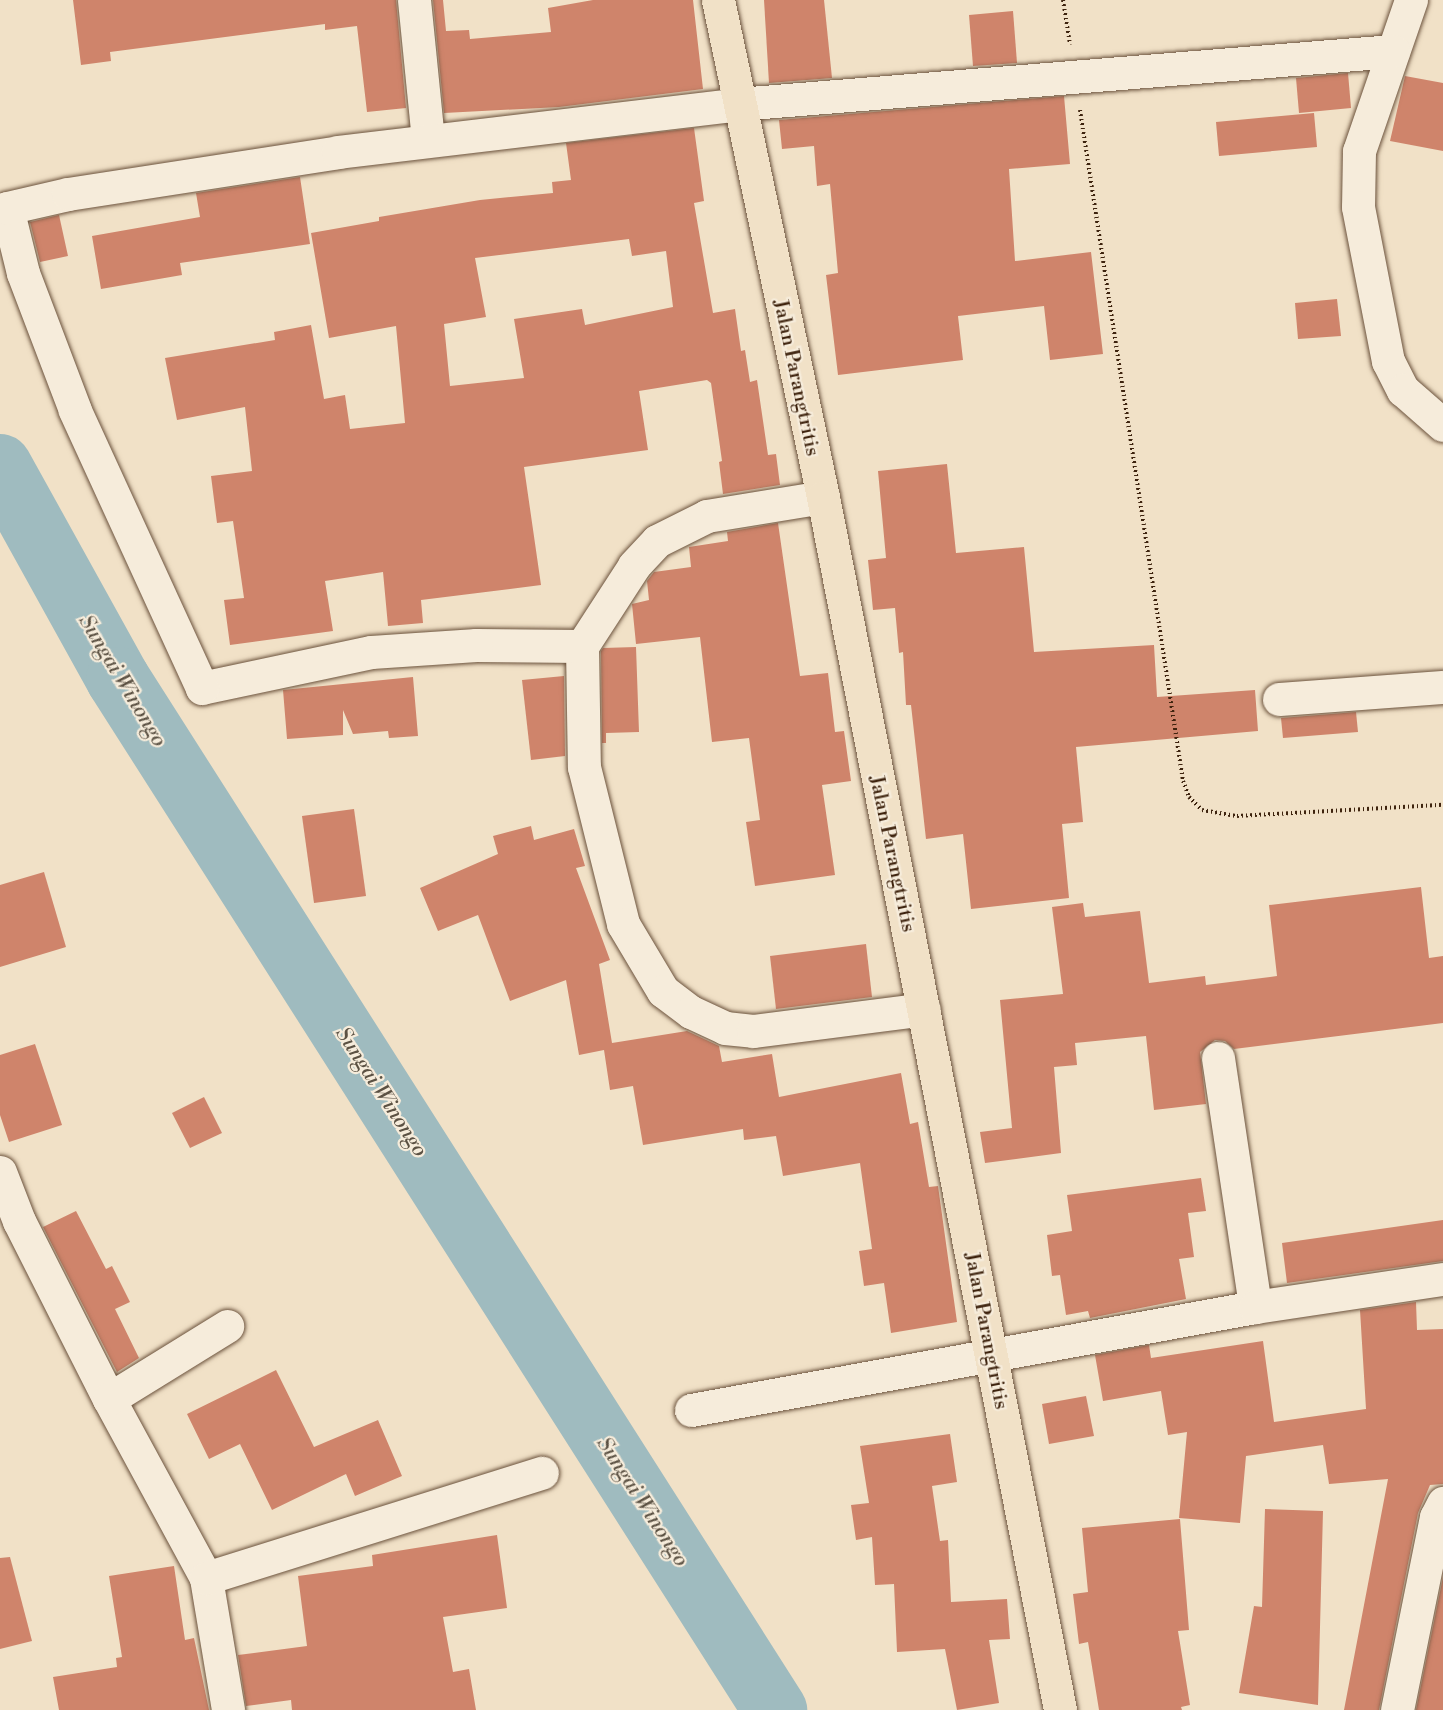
<!DOCTYPE html>
<style>
body{margin:0}
#map{position:relative;width:1443px;height:1710px;overflow:hidden;background:#f1e1c7;font-family:"Libre Bodoni",serif}
div>[style]{position:absolute}
.river>*{height:64px;margin:-32px;padding:0 32px;transform-origin:32px;border-radius:32px;background:#9fbbbf}
.building>*{inset:0;background:#cf846b}
.path>*{height:4px;margin-top:-2px;transform-origin:0;background:repeating-linear-gradient(90deg,#3e230e 0 1.5px,transparent 0 4.5px)}
.roads{filter:drop-shadow(0 0 2px #6b523c) drop-shadow(0 0 2px #6b523c)}
.minor>*{height:33px;margin:-16.5px;padding:0 16.5px;transform-origin:16.5px;border-radius:16.5px;background:#f6ecdb}
.major>*{height:33px;margin:-16.5px;padding:0 16.5px;transform-origin:16.5px;border-radius:16.5px;background:#f1e1c7}
span{translate:-50% -50%;white-space:nowrap;text-align:center;line-height:1.15;-webkit-text-stroke:4.5px #f6ecdb;paint-order:stroke}
.street-label{font-size:20px;color:#3e230e}
.water-label{font-size:21px;color:#5b5143;font-style:italic}
</style>
<div id="map">
<div class="river">
<div style="left:0;top:466px;width:244px;rotate:61deg"></div>
<div style="left:118px;top:679px;width:1223px;rotate:57.49deg"></div>
</div>
<div class="building">
<div style="clip-path:polygon(73px 0,396px 0,406px 108px,367px 112px,357px 26px,325px 30px,325px 24px,110px 52px,111px 61px,81px 65px)"></div>
<div style="clip-path:polygon(433px 0,443px 0,446px 31px,469px 30px,470px 39px,551px 32px,548px 8px,593px 0,693px 0,703px 89px,559px 107px,444px 113px)"></div>
<div style="clip-path:polygon(764px 0,824px 0,832px 78px,769px 83px)"></div>
<div style="clip-path:polygon(1013px 11px,1017px 63px,973px 66px,969px 15px)"></div>
<div style="clip-path:polygon(1348px 73px,1351px 108px,1299px 113px,1296px 78px)"></div>
<div style="clip-path:polygon(1405px 76px,1443px 83px,1443px 151px,1390px 141px)"></div>
<div style="clip-path:polygon(1064px 96px,1070px 164px,1009px 169px,1015px 261px,1091px 252px,1103px 354px,1050px 360px,1044px 306px,958px 316px,963px 360px,838px 375px,826px 275px,838px 273px,830px 184px,817px 186px,814px 146px,782px 149px,779px 120px)"></div>
<div style="clip-path:polygon(1314px 113px,1317px 147px,1219px 156px,1216px 122px)"></div>
<div style="clip-path:polygon(evenodd,694px 128px,704px 201px,694px 203px,713px 313px,735px 309px,741px 351px,745px 350px,750px 382px,757px 380px,768px 455px,776px 454px,780px 485px,723px 494px,719px 462px,722px 461px,711px 383px,707px 380px,639px 391px,648px 450px,524px 467px,541px 585px,421px 600px,423px 623px,388px 626px,383px 572px,325px 581px,333px 631px,230px 645px,224px 600px,244px 598px,233px 521px,217px 523px,211px 476px,252px 471px,245px 407px,177px 420px,165px 358px,275px 340px,274px 332px,311px 325px,324px 399px,345px 395px,350px 429px,405px 423px,396px 326px,329px 338px,311px 233px,379px 221px,379px 217px,480px 200px,553px 193px,552px 182px,571px 180px,566px 143px,694px 128px,629px 239px,632px 256px,666px 251px,673px 307px,585px 325px,582px 309px,514px 319px,524px 378px,450px 386px,444px 324px,486px 317px,475px 258px,629px 239px)"></div>
<div style="clip-path:polygon(300px 177px,310px 244px,180px 263px,182px 275px,101px 289px,92px 236px,200px 217px,196px 193px)"></div>
<div style="clip-path:polygon(59px 215px,68px 256px,40px 262px,30px 222px)"></div>
<div style="clip-path:polygon(1337px 299px,1341px 336px,1298px 339px,1295px 303px)"></div>
<div style="clip-path:polygon(947px 464px,956px 553px,1024px 547px,1034px 652px,1154px 645px,1157px 697px,1255px 690px,1258px 731px,1076px 747px,1083px 822px,1062px 824px,1069px 898px,971px 909px,963px 834px,926px 839px,911px 705px,906px 705px,903px 652px,899px 653px,895px 608px,873px 610px,868px 560px,886px 558px,878px 471px)"></div>
<div style="clip-path:polygon(778px 523px,800px 676px,828px 673px,835px 732px,844px 731px,851px 781px,822px 785px,835px 875px,755px 886px,746px 822px,760px 820px,749px 738px,712px 742px,700px 637px,636px 644px,632px 604px,649px 600px,647px 581px,654px 572px,691px 567px,689px 547px,728px 541px,727px 532px)"></div>
<div style="clip-path:polygon(636px 647px,639px 732px,606px 733px,606px 743px,602px 743px,601px 651px,603px 648px)"></div>
<div style="clip-path:polygon(564px 676px,565px 756px,531px 760px,522px 680px)"></div>
<div style="clip-path:polygon(413px 677px,418px 736px,389px 738px,388px 731px,353px 734px,343px 710px,343px 735px,287px 739px,283px 690px)"></div>
<div style="clip-path:polygon(1356px 712px,1358px 732px,1283px 738px,1281px 718px)"></div>
<div style="clip-path:polygon(354px 809px,366px 896px,314px 903px,302px 816px)"></div>
<div style="clip-path:polygon(531px 826px,534px 840px,574px 829px,585px 866px,576px 868px,610px 960px,599px 964px,612px 1043px,687px 1031px,719px 1046px,722px 1062px,772px 1054px,779px 1097px,901px 1073px,910px 1124px,918px 1122px,929px 1187px,938px 1186px,957px 1322px,891px 1333px,884px 1283px,864px 1286px,859px 1251px,872px 1249px,860px 1163px,783px 1176px,776px 1136px,744px 1140px,743px 1129px,643px 1145px,633px 1086px,610px 1090px,604px 1050px,579px 1055px,566px 980px,510px 1001px,478px 915px,438px 931px,420px 888px,498px 854px,493px 836px)"></div>
<div style="clip-path:polygon(44px 872px,66px 947px,0 967px,0 885px)"></div>
<div style="clip-path:polygon(1421px 887px,1429px 958px,1443px 956px,1443px 1023px,1234px 1049px,1225px 1041px,1215px 1040px,1200px 1052px,1206px 1104px,1154px 1110px,1146px 1036px,1075px 1043px,1077px 1065px,1054px 1067px,1061px 1153px,985px 1163px,980px 1132px,1012px 1128px,1000px 1000px,1063px 994px,1052px 907px,1083px 903px,1085px 917px,1140px 911px,1149px 983px,1205px 976px,1206px 985px,1277px 976px,1269px 905px)"></div>
<div style="clip-path:polygon(866px 944px,872px 997px,776px 1009px,770px 956px)"></div>
<div style="clip-path:polygon(35px 1044px,62px 1125px,9px 1142px,0 1115px,0 1055px)"></div>
<div style="clip-path:polygon(204px 1097px,222px 1133px,190px 1148px,172px 1113px)"></div>
<div style="clip-path:polygon(1201px 1178px,1206px 1211px,1188px 1213px,1194px 1257px,1179px 1259px,1186px 1299px,1090px 1318px,1088px 1311px,1066px 1315px,1060px 1275px,1052px 1276px,1047px 1235px,1072px 1231px,1067px 1195px)"></div>
<div style="clip-path:polygon(76px 1211px,106px 1269px,112px 1266px,130px 1302px,115px 1309px,139px 1358px,117px 1372px,43px 1227px)"></div>
<div style="clip-path:polygon(1443px 1220px,1443px 1261px,1287px 1283px,1282px 1243px)"></div>
<div style="clip-path:polygon(1416px 1302px,1417px 1330px,1443px 1329px,1443px 1484px,1430px 1485px,1418px 1513px,1379px 1710px,1344px 1710px,1388px 1479px,1329px 1484px,1323px 1445px,1246px 1456px,1240px 1523px,1179px 1518px,1187px 1432px,1168px 1435px,1161px 1391px,1103px 1401px,1095px 1355px,1149px 1345px,1151px 1358px,1263px 1341px,1274px 1422px,1366px 1409px,1360px 1310px)"></div>
<div style="clip-path:polygon(276px 1370px,314px 1447px,378px 1420px,402px 1476px,355px 1496px,346px 1474px,272px 1510px,240px 1444px,209px 1459px,187px 1414px)"></div>
<div style="clip-path:polygon(1086px 1396px,1094px 1436px,1049px 1444px,1042px 1404px)"></div>
<div style="clip-path:polygon(950px 1434px,957px 1482px,932px 1486px,940px 1541px,948px 1540px,951px 1602px,1007px 1599px,1010px 1639px,989px 1640px,999px 1703px,957px 1710px,945px 1649px,897px 1652px,894px 1584px,875px 1585px,872px 1537px,856px 1540px,851px 1505px,869px 1503px,860px 1446px)"></div>
<div style="clip-path:polygon(1265px 1509px,1323px 1511px,1318px 1705px,1239px 1693px,1254px 1606px,1262px 1607px)"></div>
<div style="clip-path:polygon(1180px 1519px,1189px 1630px,1178px 1631px,1190px 1705px,1181px 1707px,1182px 1710px,1099px 1710px,1088px 1642px,1079px 1644px,1073px 1594px,1088px 1592px,1082px 1528px)"></div>
<div style="clip-path:polygon(497px 1535px,507px 1608px,443px 1617px,453px 1672px,469px 1669px,476px 1710px,292px 1710px,291px 1700px,246px 1706px,238px 1655px,307px 1646px,298px 1576px,373px 1566px,372px 1555px)"></div>
<div style="clip-path:polygon(10px 1557px,32px 1641px,0 1649px,0 1558px)"></div>
<div style="clip-path:polygon(174px 1566px,185px 1640px,194px 1638px,209px 1710px,59px 1710px,53px 1677px,117px 1667px,116px 1658px,122px 1657px,109px 1576px)"></div>
<div style="clip-path:polygon(1443px 1577px,1443px 1710px,1416px 1710px)"></div>
</div>
<div class="path">
<div style="left:1063px;top:0;width:45px;rotate:81deg"></div>
<div style="left:1080px;top:110px;width:679px;rotate:81.27deg"></div>
<div style="left:1183px;top:781px;width:17px;rotate:69deg"></div>
<div style="left:1189px;top:797px;width:18px;rotate:45deg"></div>
<div style="left:1202px;top:810px;width:36px;rotate:10deg"></div>
<div style="left:1237px;top:816px;width:206px;rotate:-3.1deg"></div>
</div>
<div class="roads">
<div class="minor">
<div style="left:414px;top:0;width:141px;rotate:84.3deg"></div>
<div style="left:1411px;top:0;width:160px;rotate:109deg"></div>
<div style="left:1359px;top:151px;width:56px;rotate:91deg"></div>
<div style="left:1358px;top:207px;width:157px;rotate:79deg"></div>
<div style="left:1388px;top:361px;width:33px;rotate:63deg"></div>
<div style="left:1403px;top:390px;width:53px;rotate:41.2deg"></div>
<div style="left:823px;top:497px;width:118px;rotate:170.7deg"></div>
<div style="left:707px;top:516px;width:56px;rotate:153.4deg"></div>
<div style="left:657px;top:541px;width:34px;rotate:133deg"></div>
<div style="left:634px;top:566px;width:95px;rotate:123deg"></div>
<div style="left:582px;top:646px;width:121px;rotate:89.1deg"></div>
<div style="left:584px;top:767px;width:162px;rotate:76deg"></div>
<div style="left:623px;top:924px;width:78px;rotate:59.2deg"></div>
<div style="left:663px;top:991px;width:35px;rotate:37deg"></div>
<div style="left:691px;top:1012px;width:38px;rotate:25deg"></div>
<div style="left:725px;top:1028px;width:28px;rotate:6deg"></div>
<div style="left:753px;top:1031px;width:172px;rotate:-7.3deg"></div>
<div style="left:582px;top:646px;width:106px;rotate:-179.5deg"></div>
<div style="left:476px;top:645px;width:105px;rotate:176.2deg"></div>
<div style="left:371px;top:652px;width:173px;rotate:168deg"></div>
<div style="left:202px;top:688px;width:306px;rotate:-114.6deg"></div>
<div style="left:75px;top:410px;width:147px;rotate:-110.8deg"></div>
<div style="left:23px;top:273px;width:67px;rotate:-103.8deg"></div>
<div style="left:7px;top:208px;width:63px;rotate:-12.9deg"></div>
<div style="left:68px;top:194px;width:273px;rotate:-8.8deg"></div>
<div style="left:338px;top:152px;width:403px;rotate:-6.8deg"></div>
<div style="left:738px;top:104px;width:657px;rotate:-4.63deg"></div>
<div style="left:1279px;top:699px;width:164px;rotate:-4.2deg"></div>
<div style="left:1218px;top:1058px;width:252px;rotate:81.5deg"></div>
<div style="left:0;top:1172px;width:53px;rotate:68.8deg"></div>
<div style="left:19px;top:1221px;width:199px;rotate:63.2deg"></div>
<div style="left:109px;top:1399px;width:204px;rotate:61.5deg"></div>
<div style="left:206px;top:1578px;width:134px;rotate:80.5deg"></div>
<div style="left:109px;top:1399px;width:139px;rotate:-31.7deg"></div>
<div style="left:691px;top:1410px;width:573px;rotate:-10.35deg"></div>
<div style="left:1255px;top:1307px;width:190px;rotate:-8.5deg"></div>
<div style="left:206px;top:1578px;width:352px;rotate:-17.4deg"></div>
<div style="left:1397px;top:1710px;width:197px;rotate:-78.6deg"></div>
<div style="left:1436px;top:1517px;width:16px;rotate:-63deg"></div>
</div>
<div class="major">
<div style="left:718px;top:0;width:508px;rotate:78.07deg"></div>
<div style="left:823px;top:497px;width:1236px;rotate:78.94deg"></div>
</div>
</div>
<div class="street-label">
<span style="left:796px;top:378px;rotate:78deg">Jalan Parangtritis</span>
<span style="left:892px;top:854px;rotate:78deg">Jalan Parangtritis</span>
<span style="left:986px;top:1331px;rotate:79deg">Jalan Parangtritis</span>
</div>
<div class="water-label">
<span style="left:122px;top:681px;rotate:59deg">Sungai Winongo</span>
<span style="left:381px;top:1092px;rotate:57deg">Sungai Winongo</span>
<span style="left:642px;top:1502px;rotate:57deg">Sungai Winongo</span>
</div>
</div>
